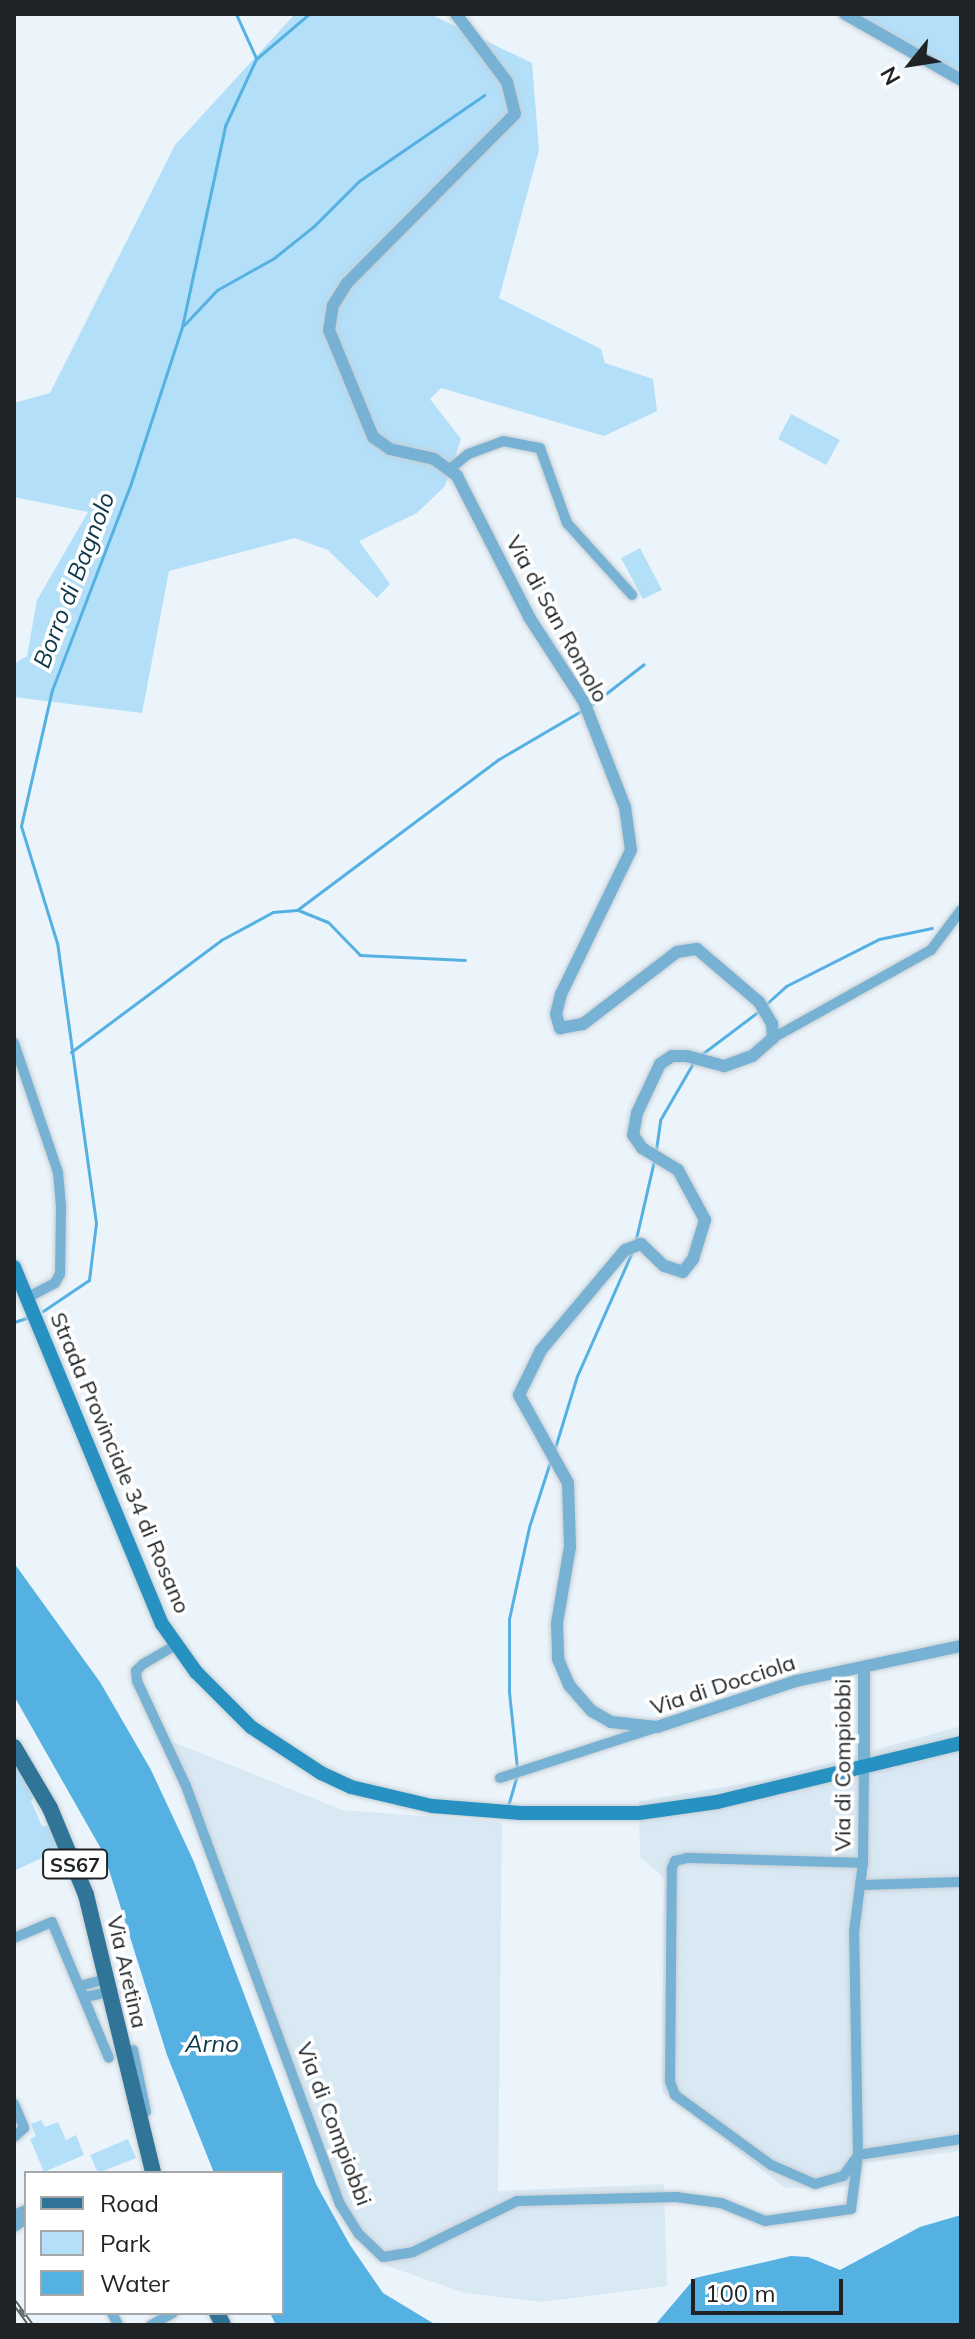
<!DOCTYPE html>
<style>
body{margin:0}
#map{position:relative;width:975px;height:2339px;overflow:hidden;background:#ebf4fa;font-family:Mulish,sans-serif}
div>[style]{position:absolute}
.built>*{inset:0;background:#d9e9f4}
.green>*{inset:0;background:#b3dff9}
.water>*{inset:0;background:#54b1e2}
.stream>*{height:3px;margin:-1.5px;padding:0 1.5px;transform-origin:1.5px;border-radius:1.5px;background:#54b1e2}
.roads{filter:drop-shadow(0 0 2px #c6ced4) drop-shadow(0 0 2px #c6ced4)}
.minor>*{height:10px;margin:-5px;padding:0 5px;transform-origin:5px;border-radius:5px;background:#77b2d4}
.tertiary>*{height:12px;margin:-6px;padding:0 6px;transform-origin:6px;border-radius:6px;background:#77b2d4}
.secondary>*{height:14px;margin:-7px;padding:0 7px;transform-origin:7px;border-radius:7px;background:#2791c2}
.primary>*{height:16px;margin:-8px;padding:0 8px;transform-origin:8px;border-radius:8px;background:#307598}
.rail>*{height:6px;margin-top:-3px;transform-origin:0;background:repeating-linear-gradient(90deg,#fff 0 9px,#5d6265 0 18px);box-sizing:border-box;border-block:2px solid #5d6265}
span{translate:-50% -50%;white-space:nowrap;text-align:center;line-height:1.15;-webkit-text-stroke:7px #fff;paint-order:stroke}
.shield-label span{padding:2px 6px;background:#fff;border:2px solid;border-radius:6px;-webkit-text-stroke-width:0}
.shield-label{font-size:20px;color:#1f2325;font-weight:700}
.street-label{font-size:22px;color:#1f2325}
.water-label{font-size:24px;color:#0d374b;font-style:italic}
.frame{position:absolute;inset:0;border:16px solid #1f2325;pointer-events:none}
.legend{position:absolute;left:24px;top:2171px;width:260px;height:144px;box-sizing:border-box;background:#fff;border:2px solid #a5a7a8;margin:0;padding:10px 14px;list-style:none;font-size:24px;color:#1f2325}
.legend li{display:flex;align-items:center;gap:16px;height:40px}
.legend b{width:40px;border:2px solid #a5a7a8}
.north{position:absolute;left:871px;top:24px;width:80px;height:80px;-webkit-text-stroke:6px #fff;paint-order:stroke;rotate:240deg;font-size:22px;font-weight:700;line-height:32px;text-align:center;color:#1f2325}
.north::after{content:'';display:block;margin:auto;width:28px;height:36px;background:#1f2325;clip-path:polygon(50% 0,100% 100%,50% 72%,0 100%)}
.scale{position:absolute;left:691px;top:2279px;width:152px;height:36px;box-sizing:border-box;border:4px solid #1f2325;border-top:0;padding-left:10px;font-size:24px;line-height:28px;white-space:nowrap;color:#1f2325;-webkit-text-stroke:6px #fff;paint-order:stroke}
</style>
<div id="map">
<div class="built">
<div style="clip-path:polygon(961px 1726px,961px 2151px,863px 2163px,859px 2186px,785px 2188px,662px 2092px,664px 1878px,640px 1857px,639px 1801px,770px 1779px)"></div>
<div style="clip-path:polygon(171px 1741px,342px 1810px,502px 1822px,498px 2191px,664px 2184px,667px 2286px,542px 2302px,465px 2293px,387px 2266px,341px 2206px)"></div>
</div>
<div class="green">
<div style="clip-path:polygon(295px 14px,430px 14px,532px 63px,539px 150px,499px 298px,601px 349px,605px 363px,653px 379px,657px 411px,604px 436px,441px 388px,430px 399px,461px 439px,445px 486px,417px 513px,359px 541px,390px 584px,377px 598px,328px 550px,295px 538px,169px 571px,142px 713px,14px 697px,14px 664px,27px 656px,37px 600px,88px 512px,14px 497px,14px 403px,50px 393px,175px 145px)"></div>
<div style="clip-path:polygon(845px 14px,961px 14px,961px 88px)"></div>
<div style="clip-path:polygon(791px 414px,840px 440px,826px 465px,778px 439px)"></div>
<div style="clip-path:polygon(640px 548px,662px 590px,643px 599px,621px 558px)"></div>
<div style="clip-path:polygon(14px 1762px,36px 1795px,31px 1801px,42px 1826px,50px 1826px,61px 1849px,14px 1871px)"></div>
<div style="clip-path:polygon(41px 2120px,45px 2127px,58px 2122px,66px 2140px,76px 2135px,84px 2155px,44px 2172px,30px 2139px,36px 2136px,31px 2124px)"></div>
<div style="clip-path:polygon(128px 2139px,136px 2158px,98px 2173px,90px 2155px)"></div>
</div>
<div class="water">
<div style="clip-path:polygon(14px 1563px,100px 1682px,151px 1770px,194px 1862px,316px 2184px,350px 2245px,383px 2293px,436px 2325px,276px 2325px,270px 2313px,282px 2313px,282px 2173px,214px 2173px,167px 2055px,104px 1854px,14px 1696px)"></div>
<div style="clip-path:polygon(961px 2215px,961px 2325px,655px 2325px,695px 2278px,791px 2256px,808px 2257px,840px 2270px,920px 2227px)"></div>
</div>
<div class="stream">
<div style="left:236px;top:14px;width:48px;rotate:65.6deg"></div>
<div style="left:184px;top:325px;width:48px;rotate:-46.7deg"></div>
<div style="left:217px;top:290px;width:65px;rotate:-29.3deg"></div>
<div style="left:274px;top:258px;width:51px;rotate:-38.7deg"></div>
<div style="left:314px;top:226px;width:64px;rotate:-45deg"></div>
<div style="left:359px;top:181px;width:152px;rotate:-34.5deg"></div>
<div style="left:590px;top:706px;width:68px;rotate:-37.9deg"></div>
<div style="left:298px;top:910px;width:32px;rotate:22deg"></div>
<div style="left:328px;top:922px;width:46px;rotate:45.9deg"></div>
<div style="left:360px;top:955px;width:105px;rotate:2.7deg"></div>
<div style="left:764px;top:1006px;width:30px;rotate:-42deg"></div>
<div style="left:786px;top:986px;width:104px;rotate:-26.8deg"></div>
<div style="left:879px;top:939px;width:54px;rotate:-11.7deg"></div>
<div style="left:71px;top:1052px;width:187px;rotate:-36.7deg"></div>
<div style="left:221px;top:940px;width:59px;rotate:-28.3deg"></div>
<div style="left:273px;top:912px;width:24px;rotate:-5deg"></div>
<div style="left:297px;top:910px;width:252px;rotate:-36.8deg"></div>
<div style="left:499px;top:759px;width:97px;rotate:-30.3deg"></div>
<div style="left:698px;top:1057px;width:76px;rotate:-37deg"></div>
<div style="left:656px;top:1150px;width:30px;rotate:-82deg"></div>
<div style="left:660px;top:1120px;width:66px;rotate:-59.9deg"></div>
<div style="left:635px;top:1243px;width:84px;rotate:-77deg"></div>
<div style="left:43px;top:1311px;width:55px;rotate:-34deg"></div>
<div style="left:89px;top:1280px;width:57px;rotate:-83deg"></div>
<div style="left:96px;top:1223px;width:283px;rotate:-97.9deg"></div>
<div style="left:57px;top:943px;width:122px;rotate:-107.1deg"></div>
<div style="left:21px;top:826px;width:139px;rotate:-77.2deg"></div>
<div style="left:52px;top:690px;width:218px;rotate:-69.1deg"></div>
<div style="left:130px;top:486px;width:167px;rotate:-71.9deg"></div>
<div style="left:182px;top:327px;width:206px;rotate:-77.9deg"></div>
<div style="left:225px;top:126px;width:74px;rotate:-65.2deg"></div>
<div style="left:256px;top:59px;width:70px;rotate:-40.3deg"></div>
<div style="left:14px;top:1322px;width:13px;rotate:-18deg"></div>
<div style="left:554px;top:1451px;width:78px;rotate:-73deg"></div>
<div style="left:577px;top:1376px;width:133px;rotate:-66.1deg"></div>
<div style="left:517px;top:1768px;width:76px;rotate:-96deg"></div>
<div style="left:509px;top:1692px;width:73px;rotate:-90deg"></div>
<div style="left:509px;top:1619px;width:94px;rotate:-77.7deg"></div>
<div style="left:529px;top:1527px;width:68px;rotate:-72.1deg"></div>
<div style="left:508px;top:1806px;width:32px;rotate:-74deg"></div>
</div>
<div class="roads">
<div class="minor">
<div style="left:451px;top:468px;width:22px;rotate:-39deg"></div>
<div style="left:468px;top:454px;width:37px;rotate:-20deg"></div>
<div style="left:503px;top:441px;width:38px;rotate:11deg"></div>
<div style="left:540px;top:448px;width:80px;rotate:70.2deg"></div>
<div style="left:567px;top:523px;width:97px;rotate:47.9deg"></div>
<div style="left:773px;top:1038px;width:181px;rotate:-29.1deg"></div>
<div style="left:931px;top:950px;width:50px;rotate:-53.1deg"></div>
<div style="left:14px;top:1043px;width:136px;rotate:71.2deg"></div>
<div style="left:58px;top:1172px;width:34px;rotate:85deg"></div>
<div style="left:61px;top:1206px;width:68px;rotate:90.8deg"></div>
<div style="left:60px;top:1274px;width:10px;rotate:119deg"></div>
<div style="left:55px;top:1283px;width:32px;rotate:152deg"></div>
<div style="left:176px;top:1645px;width:38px;rotate:150deg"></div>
<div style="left:143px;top:1664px;width:10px;rotate:135deg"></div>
<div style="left:136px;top:1671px;width:10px;rotate:84deg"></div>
<div style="left:137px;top:1681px;width:116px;rotate:65deg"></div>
<div style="left:186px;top:1786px;width:445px;rotate:69.8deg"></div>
<div style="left:340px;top:2204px;width:36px;rotate:58deg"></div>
<div style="left:359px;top:2234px;width:33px;rotate:44deg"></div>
<div style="left:383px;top:2257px;width:30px;rotate:-9deg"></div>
<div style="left:413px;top:2252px;width:116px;rotate:-26.1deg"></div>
<div style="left:517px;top:2201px;width:159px;rotate:-1.4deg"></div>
<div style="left:676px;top:2197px;width:45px;rotate:7.6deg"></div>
<div style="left:721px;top:2203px;width:48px;rotate:22.2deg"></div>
<div style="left:765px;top:2221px;width:87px;rotate:-7.9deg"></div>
<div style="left:851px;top:2209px;width:54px;rotate:-82.6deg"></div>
<div style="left:858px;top:2155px;width:223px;rotate:-91deg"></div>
<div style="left:854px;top:1932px;width:70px;rotate:-82.6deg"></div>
<div style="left:863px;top:1863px;width:95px;rotate:-89.4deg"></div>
<div style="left:500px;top:1778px;width:163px;rotate:-17.9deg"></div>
<div style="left:860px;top:1885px;width:101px;rotate:-1.7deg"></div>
<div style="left:14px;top:1938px;width:41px;rotate:-22.8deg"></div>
<div style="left:52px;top:1922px;width:147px;rotate:67.3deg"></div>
<div style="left:80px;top:1986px;width:27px;rotate:-15deg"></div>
<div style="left:85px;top:1997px;width:25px;rotate:-12deg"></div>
<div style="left:133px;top:2050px;width:63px;rotate:78.2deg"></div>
<div style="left:14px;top:2104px;width:26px;rotate:67deg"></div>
<div style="left:24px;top:2128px;width:13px;rotate:138deg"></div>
<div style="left:858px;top:2155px;width:104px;rotate:-8.8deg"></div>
<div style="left:857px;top:2157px;width:24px;rotate:126deg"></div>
<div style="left:843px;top:2176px;width:29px;rotate:164deg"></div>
<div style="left:815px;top:2184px;width:48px;rotate:-156.6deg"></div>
<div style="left:771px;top:2165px;width:119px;rotate:-143.9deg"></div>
<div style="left:675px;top:2095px;width:15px;rotate:-110deg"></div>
<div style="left:670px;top:2081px;width:213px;rotate:-89.5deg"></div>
<div style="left:672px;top:1868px;width:8px;rotate:-67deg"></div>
<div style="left:675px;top:1861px;width:12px;rotate:-14deg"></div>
<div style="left:687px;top:1858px;width:176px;rotate:1.6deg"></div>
<div style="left:14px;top:2215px;width:13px;rotate:-23deg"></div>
<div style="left:14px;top:2227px;width:14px;rotate:-34deg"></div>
<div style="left:112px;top:2313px;width:13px;rotate:63deg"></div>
<div style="left:151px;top:2325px;width:25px;rotate:-29deg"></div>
</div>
<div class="tertiary">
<div style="left:456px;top:14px;width:85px;rotate:53.1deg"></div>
<div style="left:507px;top:82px;width:33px;rotate:76deg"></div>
<div style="left:515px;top:114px;width:238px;rotate:134.8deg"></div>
<div style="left:347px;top:283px;width:26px;rotate:122deg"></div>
<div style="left:333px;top:305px;width:25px;rotate:99deg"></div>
<div style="left:329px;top:330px;width:116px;rotate:67.6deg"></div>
<div style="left:373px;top:437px;width:21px;rotate:35deg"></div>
<div style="left:390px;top:449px;width:45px;rotate:12.8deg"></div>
<div style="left:434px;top:459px;width:29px;rotate:36deg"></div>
<div style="left:457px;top:476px;width:158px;rotate:62.9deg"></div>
<div style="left:529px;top:617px;width:101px;rotate:57.1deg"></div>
<div style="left:584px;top:702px;width:113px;rotate:68.7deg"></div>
<div style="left:625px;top:807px;width:43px;rotate:82.1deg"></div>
<div style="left:631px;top:850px;width:160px;rotate:115.9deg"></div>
<div style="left:561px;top:994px;width:21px;rotate:104deg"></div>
<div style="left:556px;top:1014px;width:15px;rotate:74deg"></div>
<div style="left:560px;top:1028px;width:23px;rotate:-10deg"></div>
<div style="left:583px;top:1024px;width:118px;rotate:-37.5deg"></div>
<div style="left:677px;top:952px;width:20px;rotate:-9deg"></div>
<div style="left:697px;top:949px;width:82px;rotate:40.5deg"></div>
<div style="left:759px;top:1002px;width:26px;rotate:59deg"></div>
<div style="left:772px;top:1024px;width:14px;rotate:86deg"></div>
<div style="left:773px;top:1038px;width:28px;rotate:139deg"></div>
<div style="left:752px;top:1056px;width:30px;rotate:160deg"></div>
<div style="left:724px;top:1066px;width:38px;rotate:-165deg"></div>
<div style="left:687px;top:1056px;width:15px;rotate:180deg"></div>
<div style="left:672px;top:1056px;width:14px;rotate:146deg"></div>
<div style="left:660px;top:1064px;width:54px;rotate:115.1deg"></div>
<div style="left:637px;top:1113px;width:22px;rotate:100deg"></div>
<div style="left:633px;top:1135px;width:16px;rotate:55deg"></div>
<div style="left:642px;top:1148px;width:42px;rotate:31.4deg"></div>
<div style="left:678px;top:1170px;width:57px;rotate:61.6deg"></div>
<div style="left:705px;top:1220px;width:41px;rotate:107.1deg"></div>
<div style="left:693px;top:1259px;width:16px;rotate:128deg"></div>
<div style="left:683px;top:1272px;width:20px;rotate:-162deg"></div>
<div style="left:664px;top:1266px;width:32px;rotate:-136deg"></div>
<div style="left:641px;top:1244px;width:17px;rotate:159deg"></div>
<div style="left:625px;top:1250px;width:131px;rotate:130deg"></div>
<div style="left:541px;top:1350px;width:50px;rotate:116.1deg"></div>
<div style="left:519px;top:1395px;width:101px;rotate:60.9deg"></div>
<div style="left:568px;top:1483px;width:64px;rotate:88.2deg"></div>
<div style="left:570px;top:1547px;width:77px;rotate:99.7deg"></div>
<div style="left:557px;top:1623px;width:36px;rotate:88deg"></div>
<div style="left:558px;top:1659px;width:28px;rotate:67deg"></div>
<div style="left:569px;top:1685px;width:35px;rotate:49deg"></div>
<div style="left:592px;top:1711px;width:22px;rotate:30deg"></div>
<div style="left:611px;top:1722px;width:46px;rotate:6.2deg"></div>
<div style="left:657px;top:1727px;width:146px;rotate:-18.3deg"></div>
<div style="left:796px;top:1681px;width:169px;rotate:-12deg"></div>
<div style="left:845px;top:14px;width:133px;rotate:29.6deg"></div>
<div style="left:864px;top:1768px;width:100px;rotate:-90deg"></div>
</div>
<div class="secondary">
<div style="left:14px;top:1267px;width:386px;rotate:67.5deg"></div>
<div style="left:162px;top:1624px;width:59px;rotate:54.7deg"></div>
<div style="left:196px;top:1672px;width:78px;rotate:45deg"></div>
<div style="left:251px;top:1727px;width:84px;rotate:33.3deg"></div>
<div style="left:321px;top:1773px;width:33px;rotate:25deg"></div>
<div style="left:351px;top:1787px;width:83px;rotate:13.2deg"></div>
<div style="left:432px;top:1806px;width:89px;rotate:4.5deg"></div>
<div style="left:521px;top:1813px;width:118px"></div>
<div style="left:639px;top:1813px;width:79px;rotate:-8deg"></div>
<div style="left:717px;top:1802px;width:251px;rotate:-13.6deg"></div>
</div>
<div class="primary">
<div style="left:14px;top:1747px;width:71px;rotate:59.5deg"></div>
<div style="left:50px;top:1808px;width:94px;rotate:67.5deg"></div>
<div style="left:86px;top:1895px;width:286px;rotate:76.4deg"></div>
<div style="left:217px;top:2313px;width:13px;rotate:63deg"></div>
</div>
</div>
<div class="rail">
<div style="left:14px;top:2302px;width:29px;rotate:54deg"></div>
</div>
<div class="shield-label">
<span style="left:75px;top:1864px">SS67</span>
</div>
<div class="street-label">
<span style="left:557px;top:619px;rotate:61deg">Via di San Romolo</span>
<span style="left:120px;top:1463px;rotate:67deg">Strada Provinciale 34 di Rosano</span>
<span style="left:723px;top:1685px;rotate:-18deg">Via di Docciola</span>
<span style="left:843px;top:1765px;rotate:-90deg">Via di Compiobbi</span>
<span style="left:127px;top:1972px;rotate:77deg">Via Aretina</span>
<span style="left:334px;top:2124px;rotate:69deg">Via di Compiobbi</span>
</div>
<div class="water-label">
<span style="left:74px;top:580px;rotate:-69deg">Borro di Bagnolo</span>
<span style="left:212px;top:2044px">Arno</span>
</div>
<div class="frame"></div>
<ul class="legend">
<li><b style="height:10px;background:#307598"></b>Road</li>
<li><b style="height:22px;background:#b3dff9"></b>Park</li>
<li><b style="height:22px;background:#54b1e2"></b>Water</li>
</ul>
<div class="north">N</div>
<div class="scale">100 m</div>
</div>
